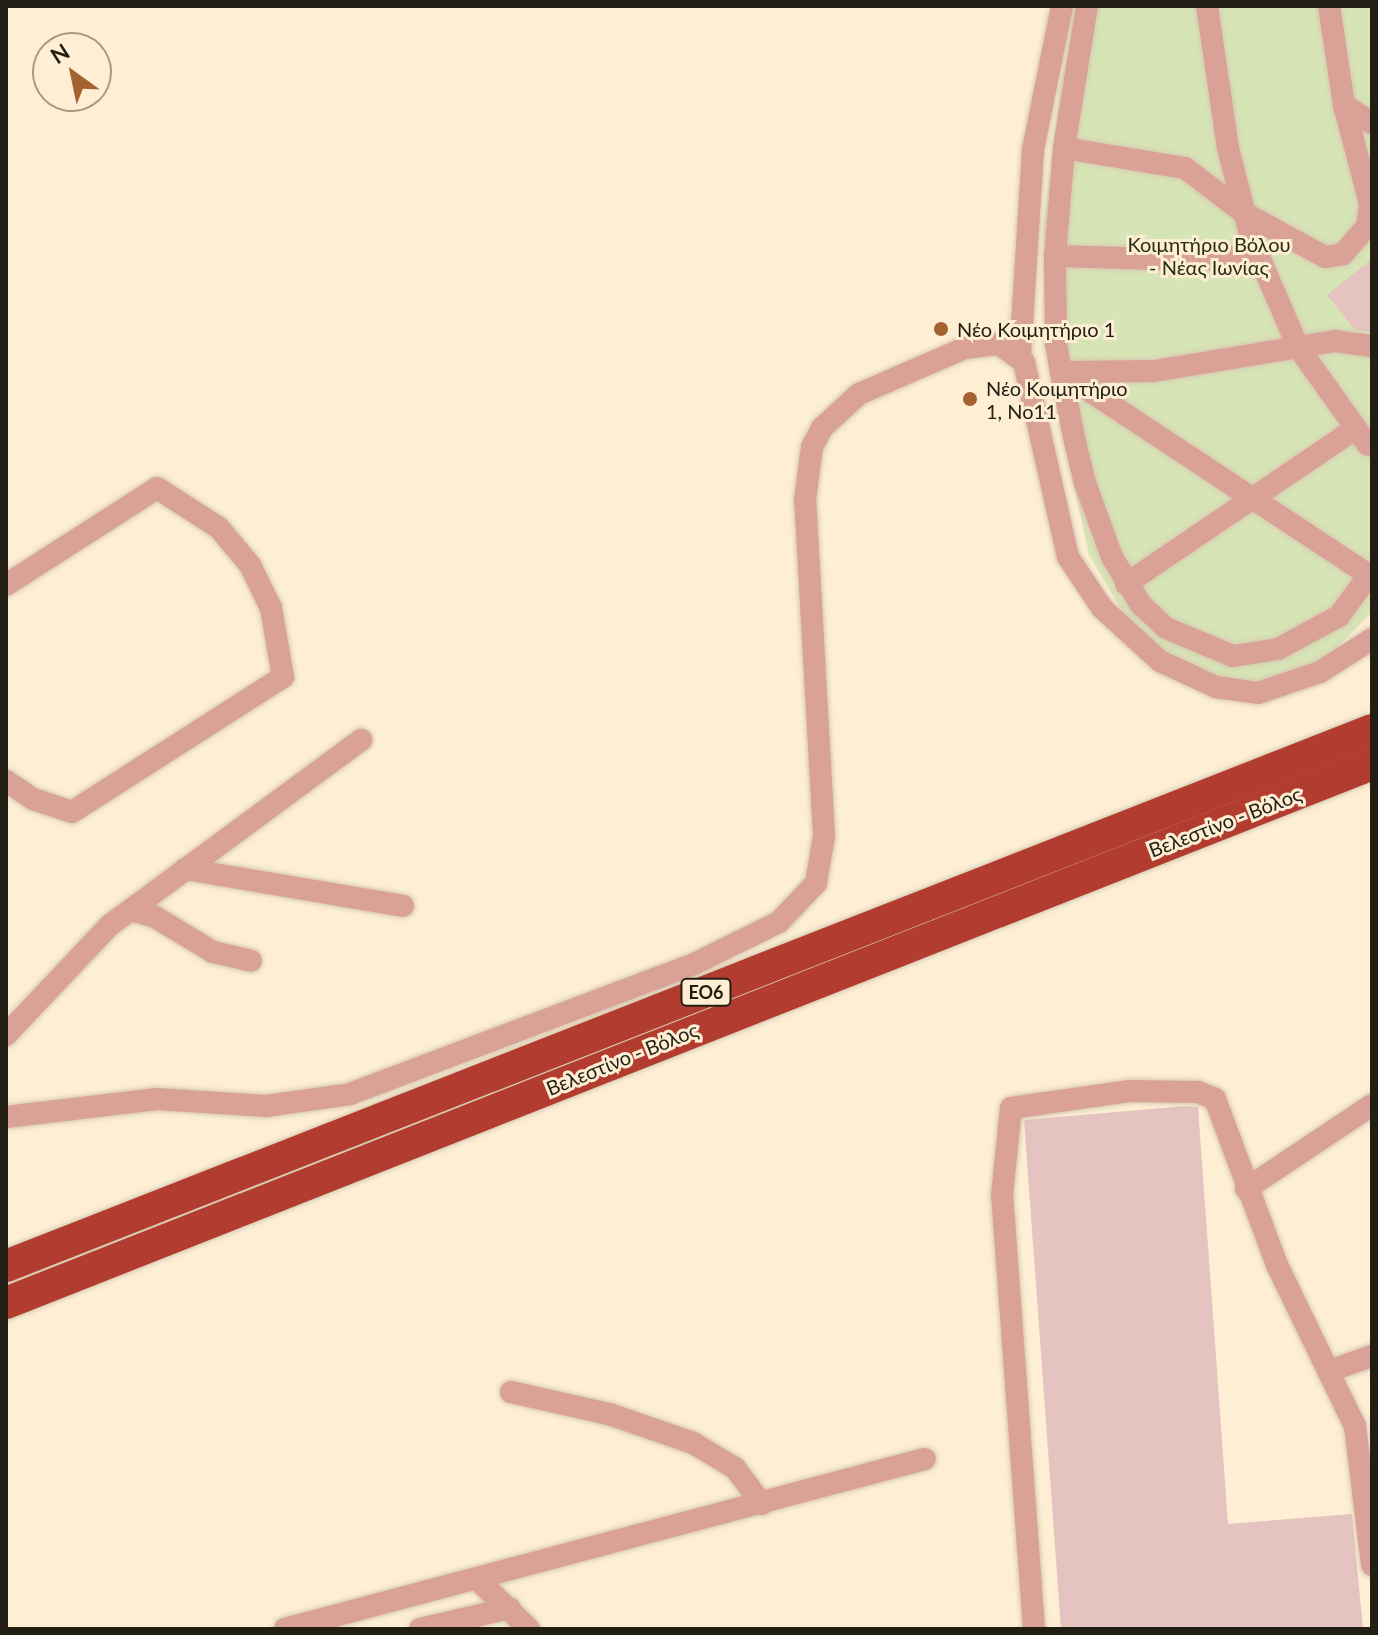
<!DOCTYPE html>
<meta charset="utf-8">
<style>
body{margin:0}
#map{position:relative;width:1378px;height:1635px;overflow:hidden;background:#fdeed4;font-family:Lato,sans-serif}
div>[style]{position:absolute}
.green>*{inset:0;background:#d7e4b5}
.building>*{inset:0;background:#e4c3c0}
.roads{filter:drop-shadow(0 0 2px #d6c9b1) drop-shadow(0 0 2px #d6c9b1)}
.minor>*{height:22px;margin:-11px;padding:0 11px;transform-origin:11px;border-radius:11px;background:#daa197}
.highway>*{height:32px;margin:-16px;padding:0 16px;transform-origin:16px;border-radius:16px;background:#b23c2f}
.dots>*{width:22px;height:22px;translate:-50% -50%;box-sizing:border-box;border:4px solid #fdeed4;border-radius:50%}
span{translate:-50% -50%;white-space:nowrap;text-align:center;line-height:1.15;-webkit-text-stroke:6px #fdeed4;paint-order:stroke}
.shield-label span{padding:2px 6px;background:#fdeed4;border:2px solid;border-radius:6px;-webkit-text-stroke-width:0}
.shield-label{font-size:18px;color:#231e14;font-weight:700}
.park-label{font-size:20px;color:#282f11}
.poi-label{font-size:20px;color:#231e14}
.left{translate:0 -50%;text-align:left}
.street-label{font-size:20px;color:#231e14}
.frame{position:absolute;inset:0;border:8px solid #231e14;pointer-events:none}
.north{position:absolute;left:32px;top:32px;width:80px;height:80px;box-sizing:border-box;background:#fdeed4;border:2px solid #a69b87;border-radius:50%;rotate:327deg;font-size:22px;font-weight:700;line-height:32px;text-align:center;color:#231e14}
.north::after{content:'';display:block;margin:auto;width:28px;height:36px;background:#a56231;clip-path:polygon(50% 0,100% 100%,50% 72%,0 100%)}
</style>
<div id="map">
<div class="green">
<div style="clip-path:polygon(1079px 6px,1372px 6px,1372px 612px,1326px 659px,1256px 684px,1209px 674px,1135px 633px,1089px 555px,1059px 419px,1047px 327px,1043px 229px,1061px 82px)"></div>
</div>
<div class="building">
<div style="clip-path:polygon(1372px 259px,1372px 332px,1355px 330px,1327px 295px)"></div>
<div style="clip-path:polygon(1185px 1106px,1198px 1107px,1228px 1524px,1352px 1514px,1363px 1629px,1061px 1629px,1024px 1120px)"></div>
</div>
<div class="roads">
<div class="minor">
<div style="left:1207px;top:6px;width:144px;rotate:81.6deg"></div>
<div style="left:1228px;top:148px;width:93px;rotate:75.7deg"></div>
<div style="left:1251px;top:238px;width:119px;rotate:66.7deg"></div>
<div style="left:1298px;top:347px;width:120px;rotate:54.5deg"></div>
<div style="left:1344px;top:105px;width:33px;rotate:33deg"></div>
<div style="left:1064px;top:148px;width:123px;rotate:9.4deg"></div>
<div style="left:1185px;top:168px;width:74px;rotate:37.3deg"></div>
<div style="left:1244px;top:213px;width:92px;rotate:28.5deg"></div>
<div style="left:1325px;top:257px;width:18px;rotate:-9deg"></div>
<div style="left:1343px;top:254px;width:37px;rotate:-49deg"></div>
<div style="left:1367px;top:226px;width:22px;rotate:-82deg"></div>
<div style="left:1370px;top:204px;width:102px;rotate:-104.7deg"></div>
<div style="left:1344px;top:105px;width:100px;rotate:-98.6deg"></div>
<div style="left:1055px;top:256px;width:137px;rotate:1.7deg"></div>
<div style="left:1192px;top:260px;width:66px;rotate:-4.3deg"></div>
<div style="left:1020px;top:356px;width:206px;rotate:-86.4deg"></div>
<div style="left:1033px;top:150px;width:147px;rotate:-78.6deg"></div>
<div style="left:1061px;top:372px;width:369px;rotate:33.4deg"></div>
<div style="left:1369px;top:575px;width:51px;rotate:126.2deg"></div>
<div style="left:1339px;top:616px;width:69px;rotate:151.6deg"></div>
<div style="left:1278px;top:649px;width:46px;rotate:171.2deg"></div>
<div style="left:1233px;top:656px;width:73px;rotate:-157.3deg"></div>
<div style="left:1166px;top:628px;width:34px;rotate:-137deg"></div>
<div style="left:1141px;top:605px;width:56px;rotate:-121.1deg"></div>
<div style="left:1112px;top:557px;width:79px;rotate:-110deg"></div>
<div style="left:1085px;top:483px;width:42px;rotate:-103.7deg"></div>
<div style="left:1075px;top:442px;width:71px;rotate:-101.3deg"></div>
<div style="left:1061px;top:372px;width:28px;rotate:-100deg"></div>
<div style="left:1056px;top:344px;width:88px;rotate:-90.7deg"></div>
<div style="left:1055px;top:256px;width:108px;rotate:-85.2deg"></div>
<div style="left:1064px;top:148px;width:144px;rotate:-80.8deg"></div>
<div style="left:1061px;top:372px;width:93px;rotate:-0.6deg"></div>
<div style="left:1154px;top:371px;width:183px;rotate:-9.4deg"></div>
<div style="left:1335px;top:341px;width:37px;rotate:8deg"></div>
<div style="left:1126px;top:584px;width:278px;rotate:-34.1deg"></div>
<div style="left:6px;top:585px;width:179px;rotate:-32.7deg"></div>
<div style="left:157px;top:488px;width:74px;rotate:32.8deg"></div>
<div style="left:219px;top:528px;width:48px;rotate:50deg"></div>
<div style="left:250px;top:565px;width:48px;rotate:64deg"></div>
<div style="left:271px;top:608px;width:70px;rotate:80.1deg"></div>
<div style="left:283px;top:677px;width:250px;rotate:147.4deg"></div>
<div style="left:72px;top:812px;width:41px;rotate:-161.6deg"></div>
<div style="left:33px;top:799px;width:32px;rotate:-146deg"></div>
<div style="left:185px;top:869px;width:221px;rotate:9.6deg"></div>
<div style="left:131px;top:910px;width:25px;rotate:16deg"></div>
<div style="left:155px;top:917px;width:68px;rotate:31.1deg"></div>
<div style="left:213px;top:952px;width:39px;rotate:13deg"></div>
<div style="left:6px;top:1035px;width:151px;rotate:-46.6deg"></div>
<div style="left:110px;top:925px;width:312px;rotate:-36.4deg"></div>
<div style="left:6px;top:1117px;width:152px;rotate:-6.8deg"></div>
<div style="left:157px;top:1099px;width:109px;rotate:3.7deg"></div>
<div style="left:266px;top:1106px;width:85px;rotate:-8.1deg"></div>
<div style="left:350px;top:1094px;width:368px;rotate:-20.7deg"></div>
<div style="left:694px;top:964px;width:95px;rotate:-26.3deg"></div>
<div style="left:779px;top:922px;width:54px;rotate:-46.5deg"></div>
<div style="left:816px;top:883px;width:48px;rotate:-80.3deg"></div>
<div style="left:824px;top:836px;width:337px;rotate:-93.2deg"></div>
<div style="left:805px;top:500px;width:53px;rotate:-82.5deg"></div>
<div style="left:812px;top:447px;width:21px;rotate:-62deg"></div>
<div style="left:822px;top:428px;width:50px;rotate:-42.6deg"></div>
<div style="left:859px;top:394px;width:116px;rotate:-23.5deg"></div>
<div style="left:965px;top:348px;width:34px;rotate:-7deg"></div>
<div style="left:999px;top:344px;width:31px;rotate:36deg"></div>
<div style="left:1024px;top:362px;width:200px;rotate:77.3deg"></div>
<div style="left:1068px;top:557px;width:61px;rotate:56.3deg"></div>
<div style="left:1102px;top:608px;width:79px;rotate:42.4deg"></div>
<div style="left:1160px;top:661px;width:62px;rotate:24.9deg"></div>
<div style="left:1216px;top:687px;width:42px;rotate:8.1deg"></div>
<div style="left:1258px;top:693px;width:65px;rotate:-18.7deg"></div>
<div style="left:1320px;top:672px;width:62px;rotate:-32.4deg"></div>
<div style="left:1246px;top:1189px;width:151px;rotate:-33.7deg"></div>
<div style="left:1332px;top:1370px;width:42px;rotate:-19.3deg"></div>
<div style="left:511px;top:1392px;width:100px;rotate:12.7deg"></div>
<div style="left:609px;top:1414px;width:89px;rotate:19deg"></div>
<div style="left:693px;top:1443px;width:49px;rotate:30.8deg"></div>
<div style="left:735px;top:1468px;width:45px;rotate:53.1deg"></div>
<div style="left:477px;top:1579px;width:72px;rotate:43.9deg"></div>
<div style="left:285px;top:1629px;width:662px;rotate:-14.88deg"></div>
<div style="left:420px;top:1629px;width:92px;rotate:-13.1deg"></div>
<div style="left:1034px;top:1629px;width:435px;rotate:-94.2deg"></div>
<div style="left:1002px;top:1195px;width:87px;rotate:-84.1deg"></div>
<div style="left:1011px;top:1108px;width:119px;rotate:-8.2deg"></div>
<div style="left:1129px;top:1091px;width:69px;rotate:0.8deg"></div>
<div style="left:1198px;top:1092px;width:18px;rotate:22deg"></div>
<div style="left:1215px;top:1099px;width:177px;rotate:69.5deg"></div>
<div style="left:1277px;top:1265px;width:179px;rotate:64.2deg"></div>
<div style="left:1355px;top:1426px;width:140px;rotate:83deg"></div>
</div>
<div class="highway">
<div style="left:6px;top:1266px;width:1467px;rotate:-21.42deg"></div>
<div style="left:6px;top:1303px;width:1468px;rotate:-21.53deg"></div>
</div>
</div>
<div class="dots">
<div style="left:941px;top:329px;background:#a56231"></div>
<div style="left:970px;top:399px;background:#a56231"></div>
</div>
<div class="shield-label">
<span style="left:706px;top:992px">ΕΟ6</span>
</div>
<div class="park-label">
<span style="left:1209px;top:256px">Κοιμητήριο Βόλου<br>- Νέας Ιωνίας</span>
</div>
<div class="poi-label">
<span class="left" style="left:957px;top:329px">Νέο Κοιμητήριο 1</span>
<span class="left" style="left:986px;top:400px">Νέο Κοιμητήριο<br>1, Νο11</span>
</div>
<div class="street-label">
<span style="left:1225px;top:822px;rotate:-21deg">Βελεστίνο - Βόλος</span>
<span style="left:622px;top:1059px;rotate:-22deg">Βελεστίνο - Βόλος</span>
</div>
<div class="frame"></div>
<div class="north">N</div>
</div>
